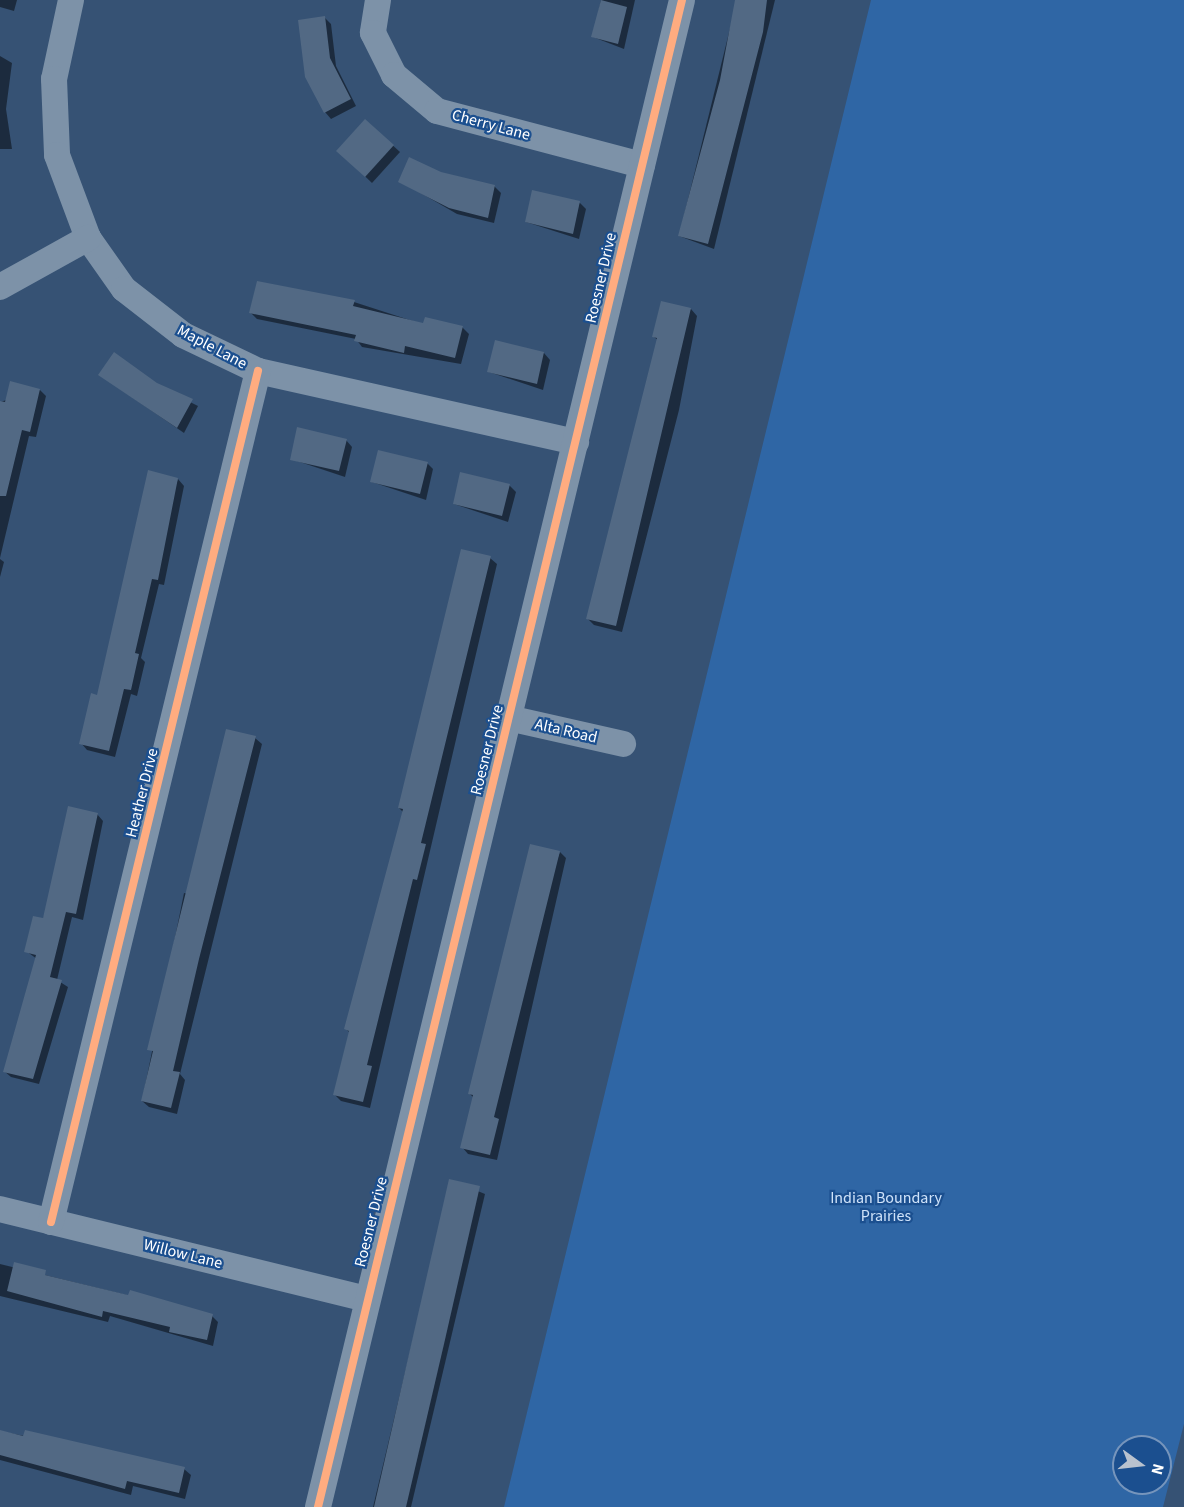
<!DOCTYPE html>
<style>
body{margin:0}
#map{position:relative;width:1184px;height:1507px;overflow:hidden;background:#365274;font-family:"Source Sans 3",sans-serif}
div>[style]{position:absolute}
.green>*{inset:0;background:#2f66a5}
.shadow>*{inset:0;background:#0007}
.building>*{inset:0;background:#526984}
.minor>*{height:26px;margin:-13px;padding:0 13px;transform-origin:13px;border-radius:13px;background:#7d92a8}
.cycleway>*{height:8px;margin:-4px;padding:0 4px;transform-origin:4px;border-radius:4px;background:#ffac80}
span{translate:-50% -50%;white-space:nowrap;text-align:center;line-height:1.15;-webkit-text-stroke:4.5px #1b4f8f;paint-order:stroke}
.street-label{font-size:16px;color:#fff}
.park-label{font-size:16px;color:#cfe3fa}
.north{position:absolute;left:1112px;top:1435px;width:60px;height:60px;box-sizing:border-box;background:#1b4f8f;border:2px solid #7695bc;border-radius:50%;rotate:105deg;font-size:16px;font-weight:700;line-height:24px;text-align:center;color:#fff}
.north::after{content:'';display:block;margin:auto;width:21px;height:27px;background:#b9c2ce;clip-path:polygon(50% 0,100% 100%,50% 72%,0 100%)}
</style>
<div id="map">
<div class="green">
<div style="clip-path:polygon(evenodd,871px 0,1184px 0,1184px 1424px,1163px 1507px,504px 1507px,871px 0,1124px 1447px,1160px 1447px,1160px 1483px,1124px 1483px,1124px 1447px)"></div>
</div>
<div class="shadow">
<div style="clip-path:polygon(0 0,17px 0,14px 11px,0 7px)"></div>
<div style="clip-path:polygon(601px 0,635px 0,624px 49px,593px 37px)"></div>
<div style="clip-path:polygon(737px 0,775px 0,714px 249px,679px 236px)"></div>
<div style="clip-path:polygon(325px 18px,331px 24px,336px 66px,356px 106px,331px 119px,325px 112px)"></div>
<div style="clip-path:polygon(0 56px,12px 63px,6px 109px,12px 149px,0 149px)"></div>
<div style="clip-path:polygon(366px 121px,400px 152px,372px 183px,345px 157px)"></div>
<div style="clip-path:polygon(440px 173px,494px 186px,501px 193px,494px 223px,457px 214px,400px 181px)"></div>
<div style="clip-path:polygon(580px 203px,586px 209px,579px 239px,526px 222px)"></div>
<div style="clip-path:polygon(354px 302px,425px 325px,462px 327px,469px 334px,461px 364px,362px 347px,356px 339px,257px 319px,251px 313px)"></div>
<div style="clip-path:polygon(691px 309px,697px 316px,679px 410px,622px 632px,594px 625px,588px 619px,658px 340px,654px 337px)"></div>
<div style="clip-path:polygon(544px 353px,550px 360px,543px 390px,489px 372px)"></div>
<div style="clip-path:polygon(100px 375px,156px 385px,198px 406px,184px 433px)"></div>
<div style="clip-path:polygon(40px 390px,46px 396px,36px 437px,29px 436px,0 558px,0 402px)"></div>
<div style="clip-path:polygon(346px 440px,352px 447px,345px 477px,291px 459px)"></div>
<div style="clip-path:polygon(427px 463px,433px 469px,426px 500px,372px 482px)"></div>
<div style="clip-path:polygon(178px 479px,184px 486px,164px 585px,159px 584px,141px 658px,145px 662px,137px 696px,131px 694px,115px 757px,87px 750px,81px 743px)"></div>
<div style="clip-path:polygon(509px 485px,516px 492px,508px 522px,454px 504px)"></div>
<div style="clip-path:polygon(490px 558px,497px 564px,370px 1108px,341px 1101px,335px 1095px,350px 1033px,346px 1029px,403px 812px,399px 808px)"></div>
<div style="clip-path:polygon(0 559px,4px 562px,0 577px)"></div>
<div style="clip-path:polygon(255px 738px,262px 744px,180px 1074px,185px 1080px,177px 1114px,149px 1107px,142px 1101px,184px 893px,189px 894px)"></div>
<div style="clip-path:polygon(97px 814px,103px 821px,83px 920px,72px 917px,57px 980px,68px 987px,39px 1084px,11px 1077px,4px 1071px,37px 959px,26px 951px)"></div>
<div style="clip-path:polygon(560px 852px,566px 858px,497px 1160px,468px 1154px,462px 1147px,474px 1098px,469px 1093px)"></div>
<div style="clip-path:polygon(451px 1180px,485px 1194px,411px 1507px,373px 1507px)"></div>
<div style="clip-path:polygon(0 1264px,212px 1316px,218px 1322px,213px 1346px,110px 1316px,108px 1322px,0 1296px)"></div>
<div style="clip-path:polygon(0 1431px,184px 1469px,191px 1475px,185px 1499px,133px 1486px,131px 1495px,0 1460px)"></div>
</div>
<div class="building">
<div style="clip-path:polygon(601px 0,627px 7px,618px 44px,591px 37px)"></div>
<div style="clip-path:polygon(735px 0,767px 0,763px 32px,708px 244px,678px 236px,720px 80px)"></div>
<div style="clip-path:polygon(325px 16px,330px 58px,351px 99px,324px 113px,305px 77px,298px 20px)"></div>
<div style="clip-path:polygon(365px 119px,394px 145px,365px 177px,336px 151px)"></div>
<div style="clip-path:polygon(409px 157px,441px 172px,495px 185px,488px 218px,449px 208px,398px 182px)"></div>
<div style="clip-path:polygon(532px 190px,580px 201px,573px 234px,525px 222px)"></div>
<div style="clip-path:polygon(257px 281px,355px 300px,353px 306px,423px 323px,425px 317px,463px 326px,455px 358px,405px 346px,404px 353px,354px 341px,356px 335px,249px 313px)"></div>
<div style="clip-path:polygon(661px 301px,691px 308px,616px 626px,586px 619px,657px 338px,652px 337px)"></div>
<div style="clip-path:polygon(495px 340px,544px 352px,537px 384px,487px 372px)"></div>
<div style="clip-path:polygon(114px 352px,157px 383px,193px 399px,177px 428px,98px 375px)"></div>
<div style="clip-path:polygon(10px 381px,40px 389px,30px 432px,22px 430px,6px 496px,0 496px,0 401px,5px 402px)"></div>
<div style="clip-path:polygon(297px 427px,347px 439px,339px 471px,290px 460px)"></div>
<div style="clip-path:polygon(378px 450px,428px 462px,420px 494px,370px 482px)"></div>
<div style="clip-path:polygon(148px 470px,178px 478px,158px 580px,152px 579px,135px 653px,139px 654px,131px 690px,124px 689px,109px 751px,79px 744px,91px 693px,97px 695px)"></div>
<div style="clip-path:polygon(460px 472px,510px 484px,502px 516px,453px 504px)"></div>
<div style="clip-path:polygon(461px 549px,491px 556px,421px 843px,426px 844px,417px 880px,413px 879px,367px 1065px,372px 1066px,363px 1102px,333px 1095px,349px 1031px,344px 1029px,403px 809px,398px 808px)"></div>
<div style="clip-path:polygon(226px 729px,256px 736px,199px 959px,173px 1071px,180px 1072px,171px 1108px,141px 1101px,153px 1051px,147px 1050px)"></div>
<div style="clip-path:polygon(68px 806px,98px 813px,76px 914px,66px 912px,50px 977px,62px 980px,33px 1079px,3px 1072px,36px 955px,24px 952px,33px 916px,43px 918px)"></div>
<div style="clip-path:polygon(530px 844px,560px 851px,494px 1117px,499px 1119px,490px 1155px,460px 1148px,473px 1095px,468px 1094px)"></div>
<div style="clip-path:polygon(449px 1179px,480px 1186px,444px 1344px,406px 1507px,374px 1507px)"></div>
<div style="clip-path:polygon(14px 1262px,46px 1270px,45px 1275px,128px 1295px,130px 1290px,213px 1314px,207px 1340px,169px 1332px,170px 1327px,103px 1311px,102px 1317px,7px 1291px)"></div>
<div style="clip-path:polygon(0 1430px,23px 1436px,25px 1430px,185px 1467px,179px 1493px,127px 1481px,125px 1489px,0 1455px)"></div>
</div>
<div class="minor">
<div style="left:71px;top:0;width:81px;rotate:102.1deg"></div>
<div style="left:54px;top:79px;width:76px;rotate:87.7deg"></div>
<div style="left:57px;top:155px;width:89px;rotate:69.5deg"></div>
<div style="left:88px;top:238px;width:62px;rotate:54.8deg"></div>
<div style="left:124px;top:289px;width:75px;rotate:37.9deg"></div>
<div style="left:183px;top:335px;width:83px;rotate:25.6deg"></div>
<div style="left:258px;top:371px;width:326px;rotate:12.6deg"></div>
<div style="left:378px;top:0;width:33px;rotate:99deg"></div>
<div style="left:373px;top:33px;width:47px;rotate:63.4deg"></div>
<div style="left:394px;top:75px;width:56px;rotate:39.9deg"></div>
<div style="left:437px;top:111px;width:212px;rotate:14.8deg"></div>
<div style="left:0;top:287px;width:101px;rotate:-29.1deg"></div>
<div style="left:508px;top:718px;width:118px;rotate:12.7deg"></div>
<div style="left:0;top:1209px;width:377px;rotate:13.8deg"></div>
<div style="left:51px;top:1222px;width:876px;rotate:-76.33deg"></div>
<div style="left:318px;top:1507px;width:1550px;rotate:-76.42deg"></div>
</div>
<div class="cycleway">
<div style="left:51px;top:1222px;width:876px;rotate:-76.33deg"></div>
<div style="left:318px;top:1507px;width:1550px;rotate:-76.42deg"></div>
</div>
<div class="street-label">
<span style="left:491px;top:125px;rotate:15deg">Cherry Lane</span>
<span style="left:601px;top:278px;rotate:-77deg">Roesner Drive</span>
<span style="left:212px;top:347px;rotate:28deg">Maple Lane</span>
<span style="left:566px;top:731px;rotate:13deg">Alta Road</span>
<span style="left:487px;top:750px;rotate:-76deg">Roesner Drive</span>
<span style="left:142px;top:793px;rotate:-76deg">Heather Drive</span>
<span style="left:371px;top:1222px;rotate:-76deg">Roesner Drive</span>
<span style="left:183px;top:1254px;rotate:14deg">Willow Lane</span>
</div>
<div class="park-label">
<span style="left:886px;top:1207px">Indian Boundary<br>Prairies</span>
</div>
<div class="north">N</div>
</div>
